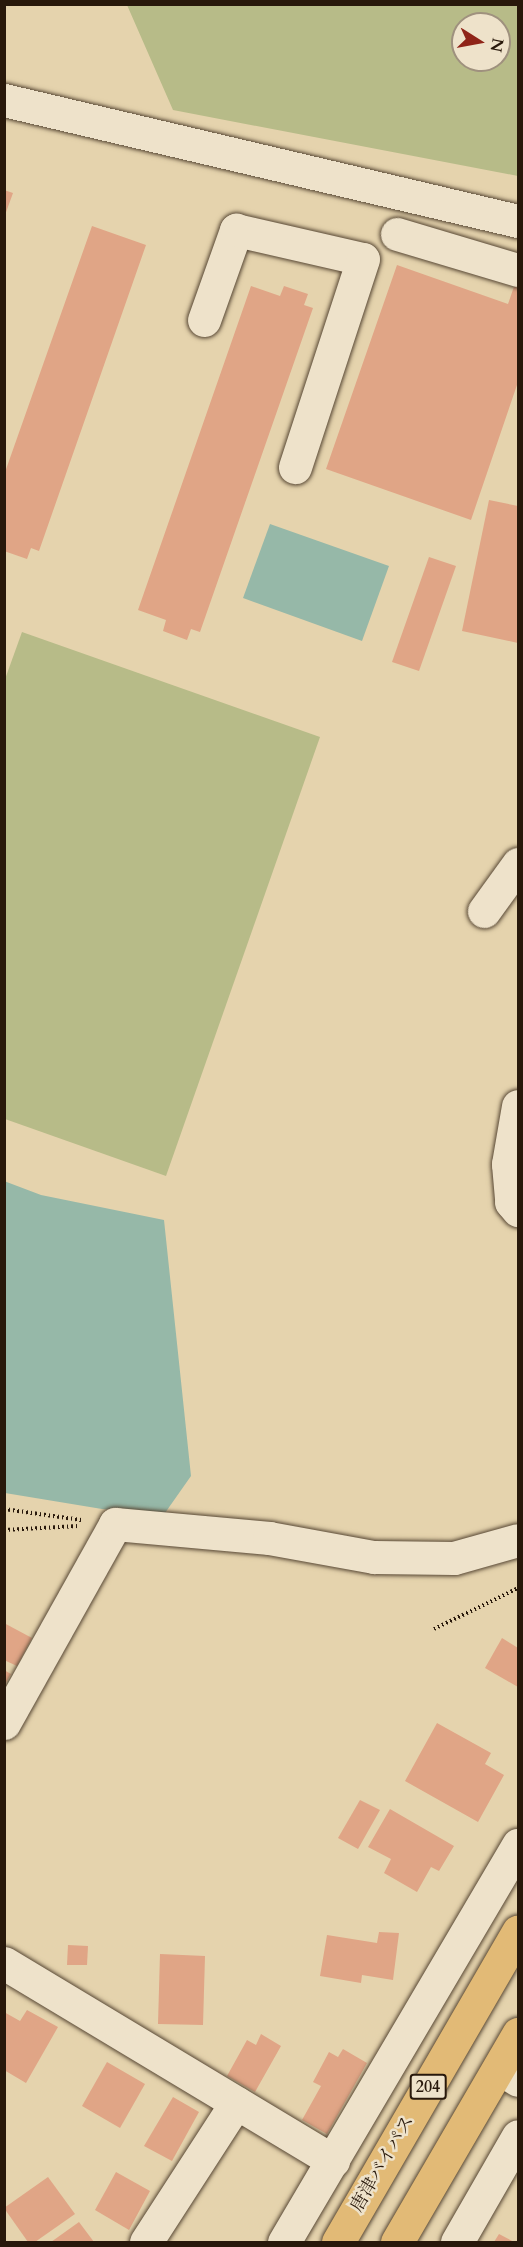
<!DOCTYPE html>
<meta charset="utf-8">
<style>
body{margin:0}
#map{position:relative;width:523px;height:2247px;overflow:hidden;background:#e5d3ad;font-family:Cardo,"Noto Serif JP",serif}
div>[style]{position:absolute}
.green>*{inset:0;background:#b7bb88}
.water>*{inset:0;background:#96b8a8}
.building>*{inset:0;background:#e0a586}
.path>*{height:4px;margin-top:-2px;transform-origin:0;background:repeating-linear-gradient(90deg,#28180b 0 1.5px,transparent 0 4.5px)}
.roads{filter:drop-shadow(0 0 2px #574734) drop-shadow(0 0 2px #574734)}
.minor>*{height:33px;margin:-16.5px;padding:0 16.5px;transform-origin:16.5px;border-radius:16.5px;background:#eee2ca}
.highway>*{height:33px;margin:-16.5px;padding:0 16.5px;transform-origin:16.5px;border-radius:16.5px;background:#e2ba76}
span{translate:-50% -50%;white-space:nowrap;text-align:center;line-height:1.15;-webkit-text-stroke:5px #eee2ca;paint-order:stroke}
.shield-label span{padding:2px 4px;background:#eee2ca;border:2px solid;border-radius:4px;-webkit-text-stroke-width:0}
.shield-label{font-size:16px;color:#28180b;font-weight:700}
.street-label{font-size:18px;color:#28180b}
.frame{position:absolute;inset:0;border:6px solid #28180b;pointer-events:none}
.north{position:absolute;left:451px;top:12px;width:60px;height:60px;box-sizing:border-box;background:#eee2ca;border:2px solid #9f917e;border-radius:50%;rotate:101deg;font-size:16px;font-weight:700;line-height:24px;text-align:center;color:#28180b}
.north::after{content:'';display:block;margin:auto;width:21px;height:27px;background:#8f2418;clip-path:polygon(50% 0,100% 100%,50% 72%,0 100%)}
</style>
<div id="map">
<div class="green">
<div style="clip-path:polygon(evenodd,127px 5px,518px 5px,518px 176px,173px 110px,127px 5px,463px 24px,499px 24px,499px 60px,463px 60px,463px 24px)"></div>
<div style="clip-path:polygon(22px 632px,320px 737px,166px 1176px,5px 1119px,4px 682px)"></div>
</div>
<div class="water">
<div style="clip-path:polygon(270px 524px,389px 566px,362px 641px,243px 598px)"></div>
<div style="clip-path:polygon(4px 1181px,41px 1195px,164px 1220px,191px 1476px,165px 1513px,102px 1509px,5px 1493px)"></div>
</div>
<div class="building">
<div style="clip-path:polygon(4px 190px,13px 193px,5px 215px,4px 215px)"></div>
<div style="clip-path:polygon(92px 226px,146px 245px,39px 551px,31px 548px,27px 559px,4px 551px,4px 475px)"></div>
<div style="clip-path:polygon(397px 265px,508px 304px,518px 275px,518px 382px,471px 520px,326px 469px)"></div>
<div style="clip-path:polygon(251px 286px,280px 296px,284px 286px,308px 294px,304px 305px,313px 308px,200px 632px,191px 629px,187px 640px,163px 631px,166px 620px,138px 610px)"></div>
<div style="clip-path:polygon(489px 500px,518px 506px,518px 643px,462px 631px)"></div>
<div style="clip-path:polygon(429px 557px,456px 566px,419px 671px,392px 662px)"></div>
<div style="clip-path:polygon(4px 1623px,32px 1638px,17px 1666px,4px 1660px)"></div>
<div style="clip-path:polygon(502px 1638px,518px 1648px,518px 1687px,485px 1668px)"></div>
<div style="clip-path:polygon(4px 1670px,11px 1674px,4px 1686px)"></div>
<div style="clip-path:polygon(437px 1723px,491px 1753px,485px 1764px,504px 1775px,478px 1822px,405px 1781px)"></div>
<div style="clip-path:polygon(360px 1800px,380px 1810px,358px 1849px,338px 1838px)"></div>
<div style="clip-path:polygon(390px 1809px,454px 1846px,439px 1871px,431px 1867px,417px 1892px,384px 1873px,391px 1859px,368px 1847px)"></div>
<div style="clip-path:polygon(379px 1932px,399px 1933px,393px 1980px,362px 1975px,361px 1983px,320px 1976px,327px 1935px,377px 1943px)"></div>
<div style="clip-path:polygon(68px 1945px,88px 1946px,87px 1965px,67px 1965px)"></div>
<div style="clip-path:polygon(160px 1954px,205px 1956px,203px 2025px,158px 2024px)"></div>
<div style="clip-path:polygon(27px 2010px,58px 2027px,26px 2083px,4px 2070px,4px 2012px,20px 2021px)"></div>
<div style="clip-path:polygon(261px 2034px,281px 2046px,255px 2092px,227px 2076px,247px 2040px,256px 2045px)"></div>
<div style="clip-path:polygon(343px 2049px,367px 2063px,327px 2134px,302px 2120px,321px 2086px,313px 2082px,329px 2052px,338px 2057px)"></div>
<div style="clip-path:polygon(107px 2062px,145px 2084px,120px 2128px,82px 2106px)"></div>
<div style="clip-path:polygon(173px 2097px,199px 2112px,172px 2161px,144px 2146px)"></div>
<div style="clip-path:polygon(116px 2172px,150px 2191px,129px 2230px,95px 2210px)"></div>
<div style="clip-path:polygon(48px 2177px,75px 2214px,35px 2242px,28px 2242px,4px 2208px)"></div>
<div style="clip-path:polygon(79px 2222px,94px 2242px,51px 2242px)"></div>
<div style="clip-path:polygon(499px 2234px,514px 2242px,494px 2242px)"></div>
</div>
<div class="path">
<div style="left:4px;top:1509px;width:78px;rotate:8.1deg"></div>
<div style="left:4px;top:1530px;width:74px;rotate:-3.1deg"></div>
<div style="left:434px;top:1629px;width:93px;rotate:-26deg"></div>
</div>
<div class="roads">
<div class="minor">
<div style="left:4px;top:100px;width:528px;rotate:13.25deg"></div>
<div style="left:397px;top:234px;width:126px;rotate:16.6deg"></div>
<div style="left:204px;top:320px;width:96px;rotate:-70.4deg"></div>
<div style="left:236px;top:230px;width:130px;rotate:12.9deg"></div>
<div style="left:363px;top:259px;width:219px;rotate:108.1deg"></div>
<div style="left:484px;top:911px;width:58px;rotate:-54.1deg"></div>
<div style="left:518px;top:1106px;width:59px;rotate:99.8deg"></div>
<div style="left:508px;top:1164px;width:38px;rotate:85deg"></div>
<div style="left:511px;top:1202px;width:11px;rotate:49deg"></div>
<div style="left:4px;top:1723px;width:228px;rotate:-60.8deg"></div>
<div style="left:115px;top:1524px;width:155px;rotate:5.2deg"></div>
<div style="left:269px;top:1538px;width:107px;rotate:10.3deg"></div>
<div style="left:374px;top:1557px;width:80px;rotate:0.7deg"></div>
<div style="left:454px;top:1558px;width:66px;rotate:-15.7deg"></div>
<div style="left:4px;top:1963px;width:384px;rotate:31deg"></div>
<div style="left:499px;top:2068px;width:22px;rotate:32deg"></div>
<div style="left:146px;top:2242px;width:166px;rotate:-57.1deg"></div>
<div style="left:284px;top:2242px;width:461px;rotate:-59.5deg"></div>
<div style="left:457px;top:2242px;width:122px;rotate:-60.1deg"></div>
</div>
<div class="highway">
<div style="left:338px;top:2242px;width:359px;rotate:-59.9deg"></div>
<div style="left:397px;top:2242px;width:241px;rotate:-59.8deg"></div>
</div>
</div>
<div class="shield-label">
<span style="left:428px;top:2087px">204</span>
</div>
<div class="street-label">
<span style="left:383px;top:2164px;rotate:-60deg">唐津バイパス</span>
</div>
<div class="frame"></div>
<div class="north">N</div>
</div>
